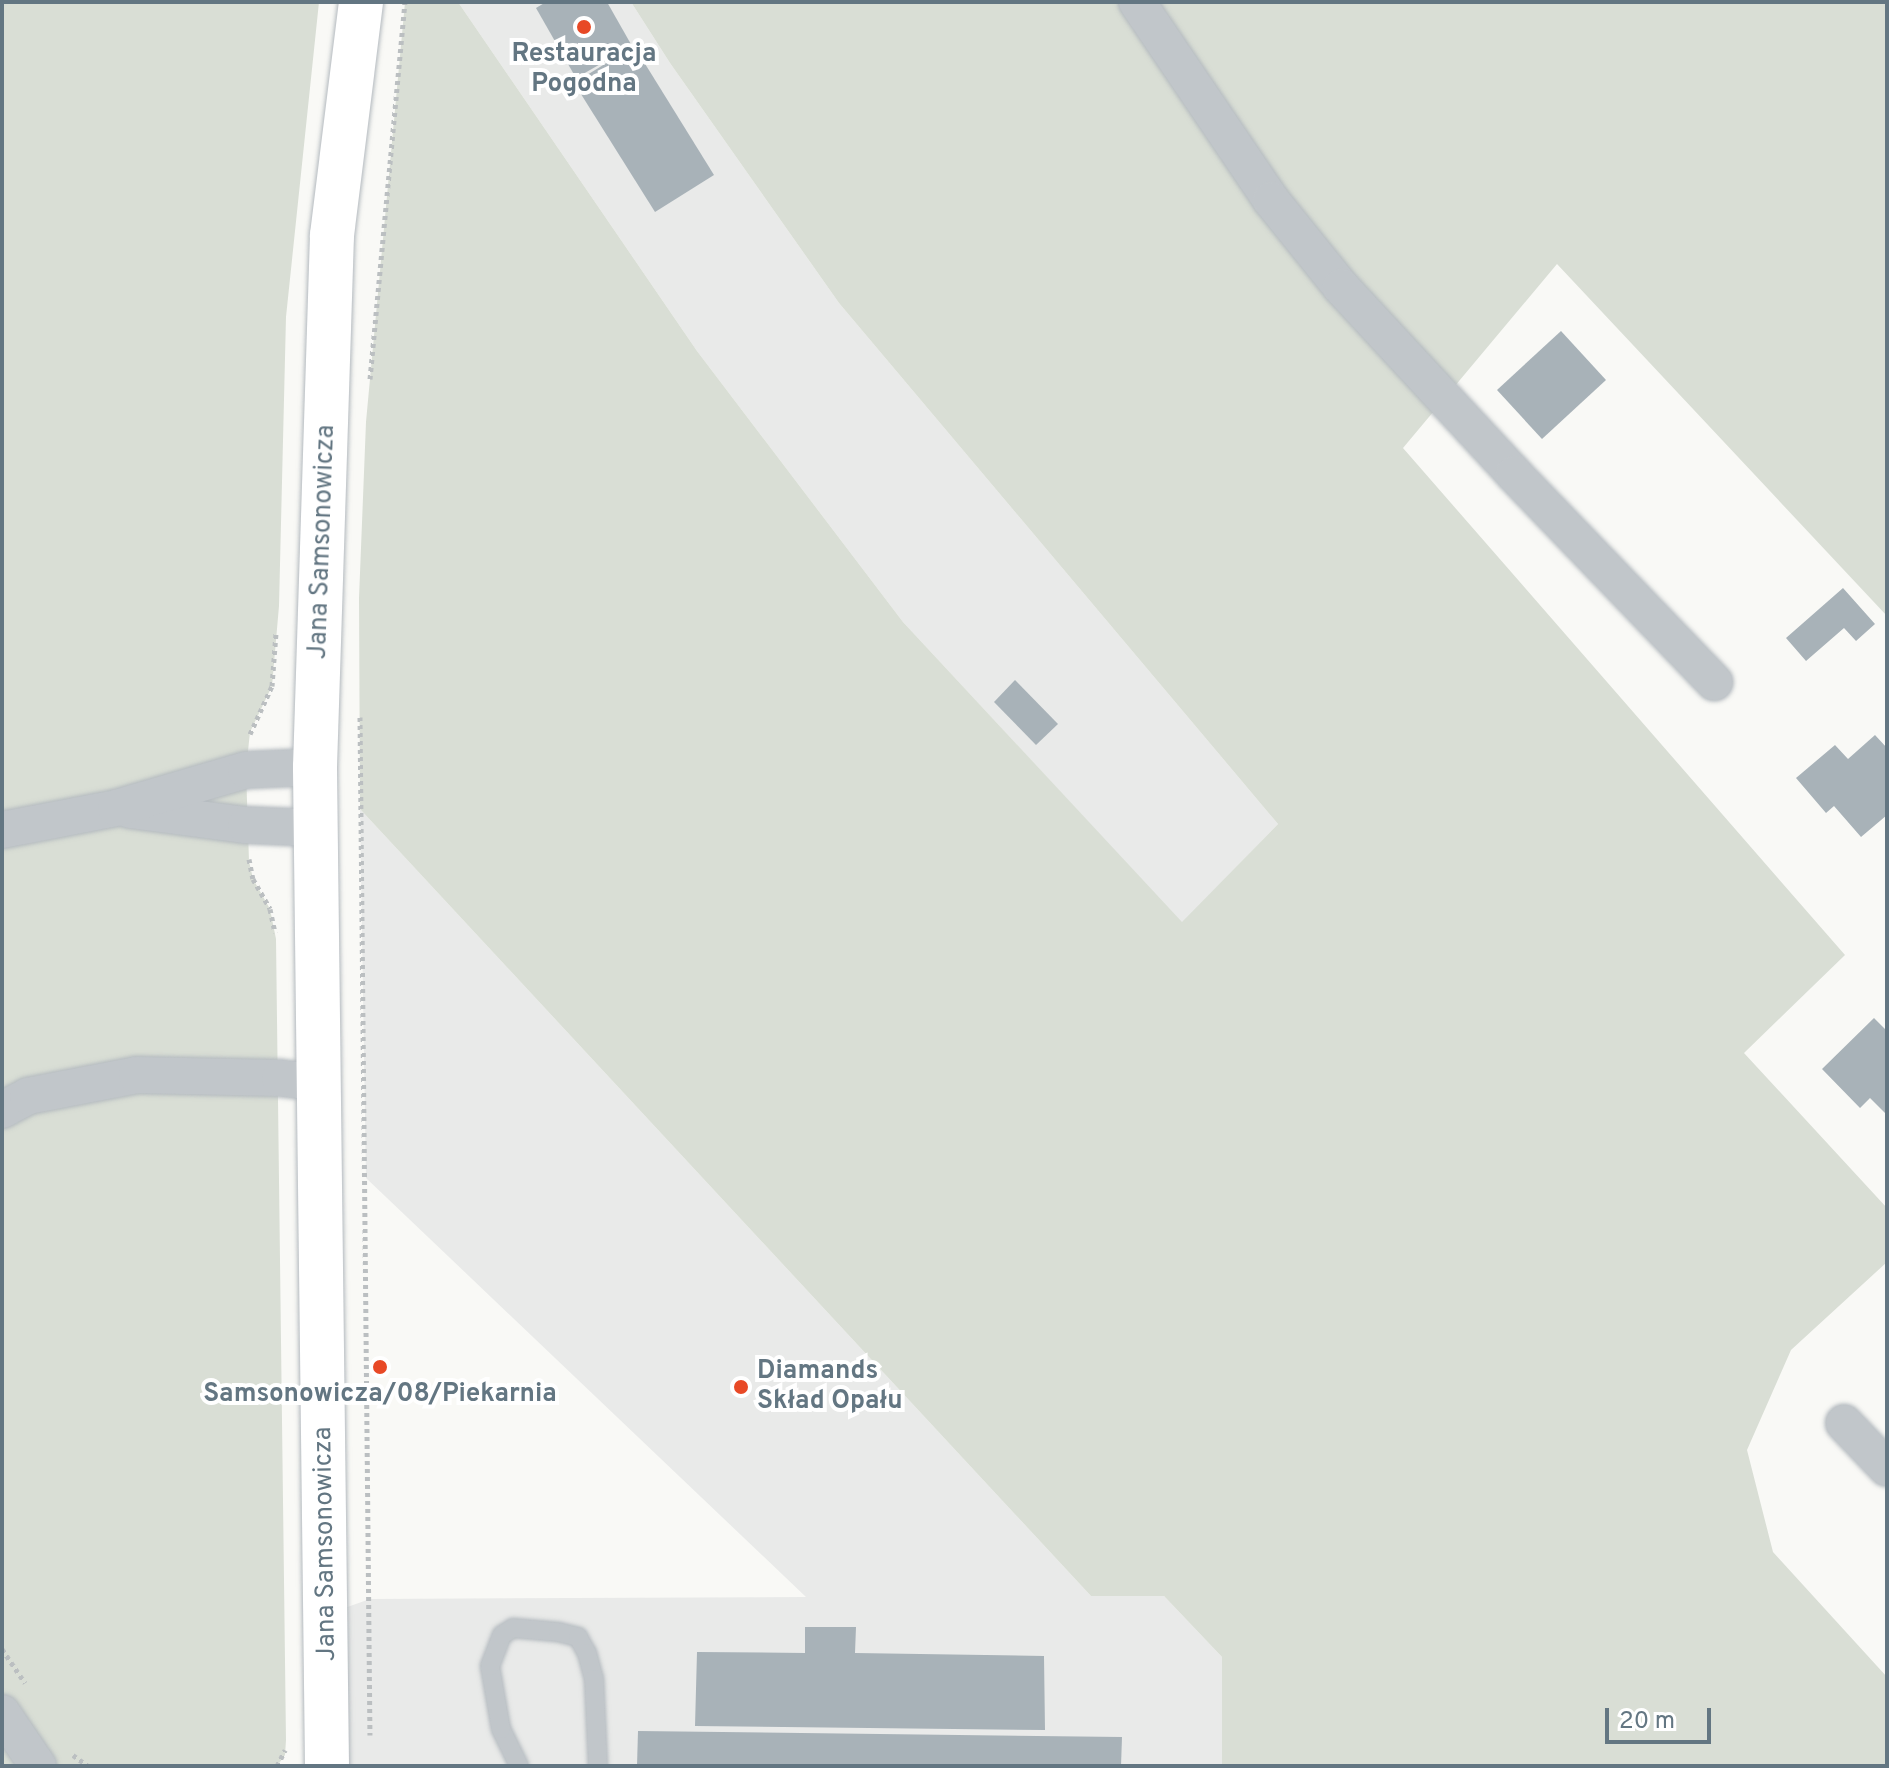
<!DOCTYPE html>
<meta charset="utf-8">
<style>
body{margin:0}
#map{position:relative;width:1889px;height:1768px;overflow:hidden;background:#f9f9f6;font-family:Overpass,sans-serif}
div>[style]{position:absolute}
.built>*{inset:0;background:#e9eae9}
.green>*{inset:0;background:#d9ded5}
.building>*{inset:0;background:#a8b2b8}
.path>*{height:5px;margin-top:-2.5px;transform-origin:0;background:repeating-linear-gradient(90deg,#bbbfc1 0 4px,transparent 0 8px)}
.roads{filter:drop-shadow(0 0 2px #b4babf) drop-shadow(0 0 2px #b4babf)}
.service>*{height:18px;margin:-9px;padding:0 9px;transform-origin:9px;border-radius:9px;background:#c1c6ca}
.minor>*{height:36px;margin:-18px;padding:0 18px;transform-origin:18px;border-radius:18px;background:#c1c6ca}
.secondary>*{height:44px;margin:-22px;padding:0 22px;transform-origin:22px;border-radius:22px;background:#fff}
.dots>*{width:22px;height:22px;translate:-50% -50%;box-sizing:border-box;border:4px solid #fff;border-radius:50%}
span{translate:-50% -50%;white-space:nowrap;text-align:center;line-height:1.15;-webkit-text-stroke:8px #fff;paint-order:stroke}
.poi-label{font-size:26px;color:#637682;font-weight:700}
.left{translate:0 -50%;text-align:left}
.street-label{font-size:26px;color:#637682}
.frame{position:absolute;inset:0;border:4px solid #637682;pointer-events:none}
.scale{position:absolute;left:1605px;top:1708px;width:106px;height:36px;box-sizing:border-box;border:4px solid #637682;border-top:0;padding-left:10px;font-size:24px;line-height:28px;white-space:nowrap;color:#637682;-webkit-text-stroke:6px #fff;paint-order:stroke}
</style>
<div id="map">
<div class="built">
<div style="clip-path:polygon(458px 2px,631px 2px,670px 63px,839px 303px,1278px 824px,1182px 923px,903px 622px,697px 351px)"></div>
<div style="clip-path:polygon(360px 809px,1091px 1596px,1164px 1596px,1222px 1657px,1222px 1766px,329px 1766px,336px 1611px,370px 1599px,806px 1597px,366px 1178px)"></div>
</div>
<div class="green">
<div style="clip-path:polygon(2px 2px,319px 2px,286px 317px,279px 606px,272px 686px,250px 732px,246px 770px,249px 861px,253px 879px,270px 909px,276px 939px,286px 1740px,285px 1755px,277px 1766px,2px 1766px)"></div>
<div style="clip-path:polygon(405px 2px,458px 2px,697px 351px,903px 622px,1182px 922px,1278px 824px,839px 303px,670px 63px,631px 2px,1887px 2px,1887px 616px,1557px 264px,1403px 448px,1845px 955px,1744px 1053px,1887px 1208px,1887px 1262px,1791px 1350px,1747px 1450px,1773px 1552px,1887px 1677px,1887px 1766px,1222px 1766px,1222px 1657px,1164px 1596px,1091px 1596px,360px 809px,359px 598px,366px 422px)"></div>
</div>
<div class="building">
<div style="clip-path:polygon(546px 2px,607px 2px,632px 46px,576px 78px,536px 8px)"></div>
<div style="clip-path:polygon(634px 46px,714px 175px,655px 212px,574px 83px)"></div>
<div style="clip-path:polygon(1561px 331px,1606px 380px,1542px 439px,1497px 390px)"></div>
<div style="clip-path:polygon(1843px 588px,1875px 624px,1856px 641px,1844px 628px,1806px 661px,1786px 638px)"></div>
<div style="clip-path:polygon(1015px 680px,1058px 724px,1036px 745px,994px 702px)"></div>
<div style="clip-path:polygon(1875px 735px,1887px 748px,1887px 815px,1861px 837px,1834px 806px,1826px 813px,1796px 778px,1835px 745px,1848px 759px)"></div>
<div style="clip-path:polygon(1874px 1018px,1887px 1031px,1887px 1115px,1870px 1098px,1860px 1108px,1822px 1069px)"></div>
<div style="clip-path:polygon(805px 1627px,856px 1627px,855px 1653px,1044px 1656px,1045px 1730px,695px 1726px,697px 1652px,805px 1653px)"></div>
<div style="clip-path:polygon(638px 1731px,1122px 1737px,1121px 1766px,637px 1766px)"></div>
</div>
<div class="path">
<div style="left:370px;top:379px;width:379px;rotate:-84.7deg"></div>
<div style="left:360px;top:717px;width:1018px;rotate:89.44deg"></div>
<div style="left:250px;top:734px;width:53px;rotate:-65.4deg"></div>
<div style="left:272px;top:686px;width:53px;rotate:-85.7deg"></div>
<div style="left:249px;top:859px;width:20px;rotate:79deg"></div>
<div style="left:253px;top:879px;width:34px;rotate:60deg"></div>
<div style="left:270px;top:909px;width:24px;rotate:78deg"></div>
<div style="left:2px;top:1649px;width:41px;rotate:55.9deg"></div>
<div style="left:73px;top:1755px;width:19px;rotate:36deg"></div>
<div style="left:277px;top:1766px;width:18px;rotate:-63deg"></div>
</div>
<div class="roads">
<div class="service">
<div style="left:519px;top:1766px;width:41px;rotate:-115.9deg"></div>
<div style="left:501px;top:1729px;width:64px;rotate:-99.9deg"></div>
<div style="left:490px;top:1666px;width:33px;rotate:-69deg"></div>
<div style="left:502px;top:1635px;width:13px;rotate:-32deg"></div>
<div style="left:513px;top:1628px;width:45px;rotate:5.1deg"></div>
<div style="left:558px;top:1632px;width:21px;rotate:14deg"></div>
<div style="left:578px;top:1637px;width:18px;rotate:61deg"></div>
<div style="left:587px;top:1653px;width:27px;rotate:75deg"></div>
<div style="left:594px;top:1679px;width:87px;rotate:87.4deg"></div>
</div>
<div class="minor">
<div style="left:1137px;top:2px;width:239px;rotate:55.9deg"></div>
<div style="left:1271px;top:200px;width:112px;rotate:51.2deg"></div>
<div style="left:1341px;top:287px;width:255px;rotate:47.2deg"></div>
<div style="left:1514px;top:474px;width:289px;rotate:46.1deg"></div>
<div style="left:130px;top:810px;width:117px;rotate:7.4deg"></div>
<div style="left:246px;top:825px;width:69px;rotate:2.5deg"></div>
<div style="left:2px;top:830px;width:116px;rotate:-10.9deg"></div>
<div style="left:116px;top:808px;width:135px;rotate:-16.3deg"></div>
<div style="left:246px;top:770px;width:69px;rotate:-2.5deg"></div>
<div style="left:2px;top:1110px;width:30px;rotate:-28deg"></div>
<div style="left:28px;top:1096px;width:111px;rotate:-10.9deg"></div>
<div style="left:137px;top:1075px;width:143px;rotate:1.2deg"></div>
<div style="left:280px;top:1078px;width:39px;rotate:7deg"></div>
<div style="left:1844px;top:1423px;width:62px;rotate:46.3deg"></div>
<div style="left:2px;top:1713px;width:64px;rotate:55.8deg"></div>
</div>
<div class="secondary">
<div style="left:327px;top:1766px;width:999px;rotate:-90.69deg"></div>
<div style="left:315px;top:767px;width:532px;rotate:-88.17deg"></div>
<div style="left:332px;top:235px;width:235px;rotate:-82.9deg"></div>
</div>
</div>
<div class="dots">
<div style="left:584px;top:27px;background:#e84926"></div>
<div style="left:380px;top:1367px;background:#e84926"></div>
<div style="left:741px;top:1387px;background:#e84926"></div>
</div>
<div class="poi-label">
<span style="left:584px;top:70px">Restauracja<br>Pogodna</span>
<span class="left" style="left:757px;top:1387px">Diamands<br>Skład Opału</span>
<span style="left:380px;top:1395px">Samsonowicza/08/Piekarnia</span>
</div>
<div class="street-label">
<span style="left:323px;top:542px;rotate:-88deg">Jana Samsonowicza</span>
<span style="left:326px;top:1544px;rotate:-91deg">Jana Samsonowicza</span>
</div>
<div class="frame"></div>
<div class="scale">20 m</div>
</div>
